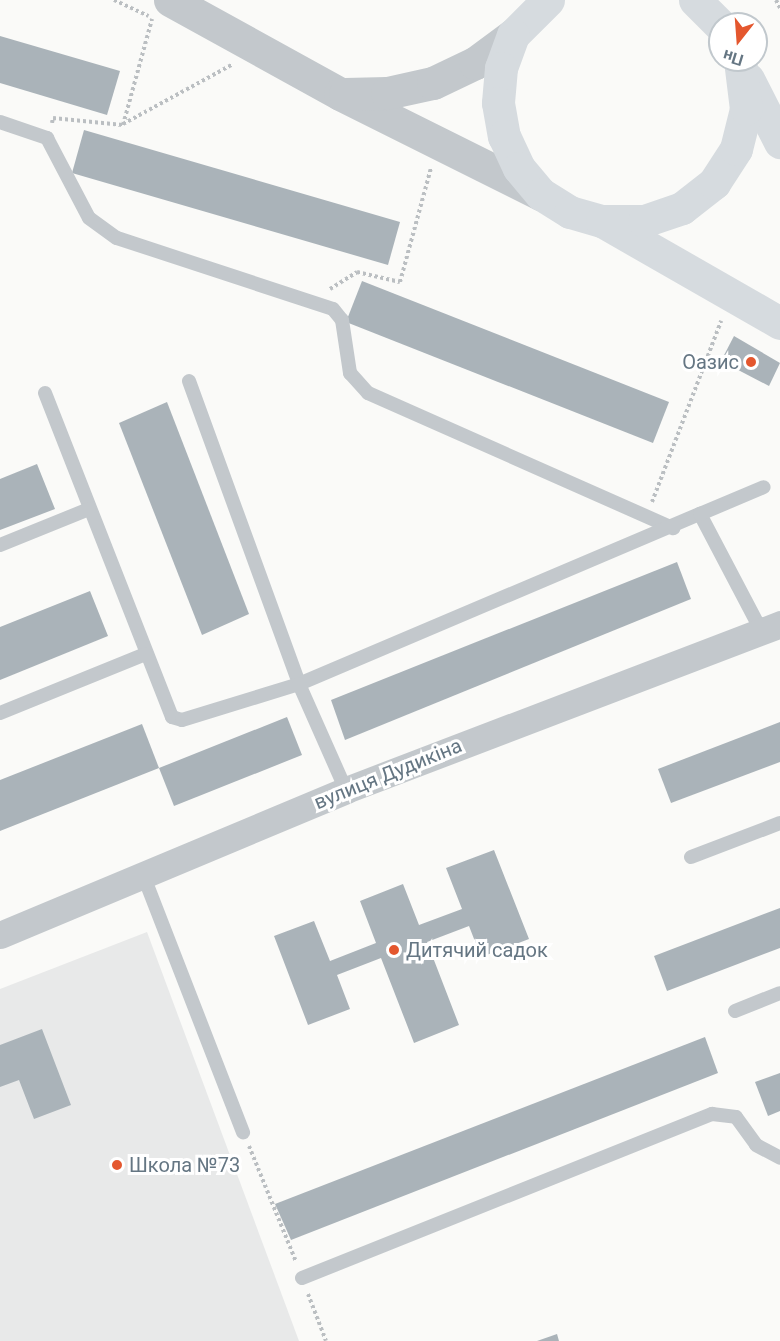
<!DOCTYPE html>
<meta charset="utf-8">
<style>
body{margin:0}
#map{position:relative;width:780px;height:1341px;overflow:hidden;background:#fafaf8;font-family:Roboto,sans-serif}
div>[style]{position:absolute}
.built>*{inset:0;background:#e8e9e9}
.building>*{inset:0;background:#aab3b9}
.path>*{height:4px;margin-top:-2px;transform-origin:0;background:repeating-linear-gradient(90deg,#bbbfc2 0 3px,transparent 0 6px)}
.service>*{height:14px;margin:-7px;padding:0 7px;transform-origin:7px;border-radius:7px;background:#c3c8cc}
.minor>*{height:27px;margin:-13.5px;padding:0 13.5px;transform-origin:13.5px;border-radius:13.5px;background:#c3c8cc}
.tertiary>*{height:33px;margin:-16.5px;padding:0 16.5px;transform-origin:16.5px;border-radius:16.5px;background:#c3c8cc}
.secondary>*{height:33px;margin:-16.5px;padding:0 16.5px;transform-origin:16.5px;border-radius:16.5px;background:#d6dbdf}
.dots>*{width:16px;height:16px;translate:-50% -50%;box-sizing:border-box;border:3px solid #fff;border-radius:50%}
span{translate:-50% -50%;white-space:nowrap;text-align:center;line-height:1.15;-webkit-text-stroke:6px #fff;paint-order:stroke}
.poi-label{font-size:20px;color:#657683}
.right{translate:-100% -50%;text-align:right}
.left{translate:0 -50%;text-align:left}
.street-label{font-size:20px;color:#657683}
.north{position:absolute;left:708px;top:12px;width:60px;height:60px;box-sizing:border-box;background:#fff;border:2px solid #c1c8cd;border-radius:50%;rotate:197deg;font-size:16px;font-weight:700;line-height:24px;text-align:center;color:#657683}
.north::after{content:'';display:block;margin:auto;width:21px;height:27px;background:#e4572e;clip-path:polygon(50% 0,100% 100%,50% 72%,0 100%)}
</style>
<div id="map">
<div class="built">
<div style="clip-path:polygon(147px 932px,299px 1341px,0 1341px,0 989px)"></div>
</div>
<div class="building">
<div style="clip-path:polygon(0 36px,120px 71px,107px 115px,0 83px)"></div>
<div style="clip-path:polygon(84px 130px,400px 222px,388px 265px,72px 173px)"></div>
<div style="clip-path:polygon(362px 281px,669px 402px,653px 443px,346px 322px)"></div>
<div style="clip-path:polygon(734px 336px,780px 363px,769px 386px,721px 361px)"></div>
<div style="clip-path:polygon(167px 402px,249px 614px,202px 635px,119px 423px)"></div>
<div style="clip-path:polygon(37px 464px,55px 509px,0 530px,0 479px)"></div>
<div style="clip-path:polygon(677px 562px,691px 599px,345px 740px,331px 700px)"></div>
<div style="clip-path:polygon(90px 591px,108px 636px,0 680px,0 627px)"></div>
<div style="clip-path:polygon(287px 717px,302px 755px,174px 806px,159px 768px)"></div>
<div style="clip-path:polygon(780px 722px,780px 762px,671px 803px,658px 769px)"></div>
<div style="clip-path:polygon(142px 724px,159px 768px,0 831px,0 780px)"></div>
<div style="clip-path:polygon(494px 850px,529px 939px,481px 957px,469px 926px,427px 942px,459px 1025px,414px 1043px,381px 958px,337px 975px,350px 1009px,308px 1025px,274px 936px,314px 921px,330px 961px,376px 943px,360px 901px,403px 884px,419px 925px,462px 909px,446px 868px)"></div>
<div style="clip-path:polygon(780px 908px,780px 948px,667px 991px,654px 956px)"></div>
<div style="clip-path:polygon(42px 1029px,71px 1105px,34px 1119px,19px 1080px,0 1087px,0 1045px)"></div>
<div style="clip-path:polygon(705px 1037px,718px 1073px,291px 1240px,275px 1204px)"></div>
<div style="clip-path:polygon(780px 1073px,780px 1111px,768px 1116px,755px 1082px)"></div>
<div style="clip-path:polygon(557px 1334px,559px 1341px,537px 1341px)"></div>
</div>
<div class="path">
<div style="left:114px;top:0;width:38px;rotate:25deg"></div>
<div style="left:776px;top:0;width:9px;rotate:63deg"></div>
<div style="left:52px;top:123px;width:5px;rotate:-79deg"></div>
<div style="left:53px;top:118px;width:70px;rotate:5.7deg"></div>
<div style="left:123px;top:125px;width:110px;rotate:-74.7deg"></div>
<div style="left:123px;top:124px;width:125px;rotate:-28.6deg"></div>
<div style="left:330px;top:289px;width:32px;rotate:-32deg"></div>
<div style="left:357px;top:272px;width:44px;rotate:13.1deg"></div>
<div style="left:400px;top:282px;width:118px;rotate:-74.8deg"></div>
<div style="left:652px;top:502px;width:194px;rotate:-69.1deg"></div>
<div style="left:249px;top:1146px;width:125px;rotate:67.9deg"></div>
<div style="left:308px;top:1294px;width:50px;rotate:69deg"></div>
</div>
<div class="service">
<div style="left:0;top:122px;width:50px;rotate:18.8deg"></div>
<div style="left:47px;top:138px;width:90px;rotate:62.3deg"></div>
<div style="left:89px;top:218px;width:34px;rotate:36deg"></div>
<div style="left:117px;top:238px;width:227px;rotate:18.2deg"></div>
<div style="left:333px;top:309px;width:14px;rotate:51deg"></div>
<div style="left:342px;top:320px;width:54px;rotate:81.4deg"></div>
<div style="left:350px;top:373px;width:27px;rotate:48deg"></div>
<div style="left:368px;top:393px;width:334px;rotate:23.9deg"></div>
<div style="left:189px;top:381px;width:322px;rotate:70deg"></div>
<div style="left:299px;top:684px;width:436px;rotate:-23deg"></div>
<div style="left:700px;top:514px;width:131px;rotate:62.3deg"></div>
<div style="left:45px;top:393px;width:348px;rotate:68.6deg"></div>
<div style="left:172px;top:717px;width:10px;rotate:17deg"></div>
<div style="left:182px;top:720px;width:122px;rotate:-17.1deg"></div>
<div style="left:299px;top:684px;width:116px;rotate:66.1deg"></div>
<div style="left:700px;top:514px;width:69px;rotate:-22.9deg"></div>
<div style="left:0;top:545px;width:96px;rotate:-22deg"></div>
<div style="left:0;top:713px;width:157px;rotate:-22.1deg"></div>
<div style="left:691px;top:857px;width:95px;rotate:-20.9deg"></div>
<div style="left:144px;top:877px;width:274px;rotate:68.8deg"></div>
<div style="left:735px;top:1011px;width:48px;rotate:-21.8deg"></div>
<div style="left:302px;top:1278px;width:442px;rotate:-21.8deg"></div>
<div style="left:712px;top:1114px;width:24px;rotate:7deg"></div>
<div style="left:736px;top:1117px;width:34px;rotate:54deg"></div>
<div style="left:756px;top:1145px;width:27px;rotate:28deg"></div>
</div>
<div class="minor">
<div style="left:0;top:935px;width:375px;rotate:-22.7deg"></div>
<div style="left:346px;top:790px;width:465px;rotate:-20.9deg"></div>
</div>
<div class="tertiary">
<div style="left:170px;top:0;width:194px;rotate:28.9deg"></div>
<div style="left:340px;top:94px;width:225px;rotate:26.5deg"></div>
<div style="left:345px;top:94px;width:42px;rotate:-1.4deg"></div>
<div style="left:387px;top:93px;width:47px;rotate:-12.3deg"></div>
<div style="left:433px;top:83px;width:47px;rotate:-25.5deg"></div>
<div style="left:475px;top:63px;width:47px;rotate:-36.4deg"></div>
</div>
<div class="secondary">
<div style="left:548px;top:0;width:49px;rotate:135deg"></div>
<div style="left:513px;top:35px;width:35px;rotate:110deg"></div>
<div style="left:501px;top:68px;width:35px;rotate:95deg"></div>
<div style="left:498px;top:103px;width:34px;rotate:80deg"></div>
<div style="left:504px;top:136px;width:35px;rotate:65deg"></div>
<div style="left:519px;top:168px;width:34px;rotate:50deg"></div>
<div style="left:541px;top:194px;width:34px;rotate:32deg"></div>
<div style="left:570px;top:212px;width:33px;rotate:16deg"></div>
<div style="left:602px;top:221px;width:205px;rotate:29.8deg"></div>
<div style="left:695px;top:0;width:35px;rotate:45deg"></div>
<div style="left:748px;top:79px;width:71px;rotate:63.1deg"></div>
<div style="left:602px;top:221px;width:42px"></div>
<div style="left:644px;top:221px;width:40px;rotate:-18.9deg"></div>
<div style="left:682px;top:208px;width:41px;rotate:-38deg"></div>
<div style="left:714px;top:183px;width:40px;rotate:-57.1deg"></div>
<div style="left:736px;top:149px;width:41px;rotate:-76deg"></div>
<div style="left:746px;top:109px;width:49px;rotate:-97deg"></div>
</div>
<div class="dots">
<div style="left:751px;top:362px;background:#e4572e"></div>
<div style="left:394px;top:950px;background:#e4572e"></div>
<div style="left:117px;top:1165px;background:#e4572e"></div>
</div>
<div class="poi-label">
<span class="right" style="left:739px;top:362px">Оазис</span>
<span class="left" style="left:406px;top:950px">Дитячий садок</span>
<span class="left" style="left:129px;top:1165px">Школа №73</span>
</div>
<div class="street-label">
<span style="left:388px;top:774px;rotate:-22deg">вулиця Дудикіна</span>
</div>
<div class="north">Пн</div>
</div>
